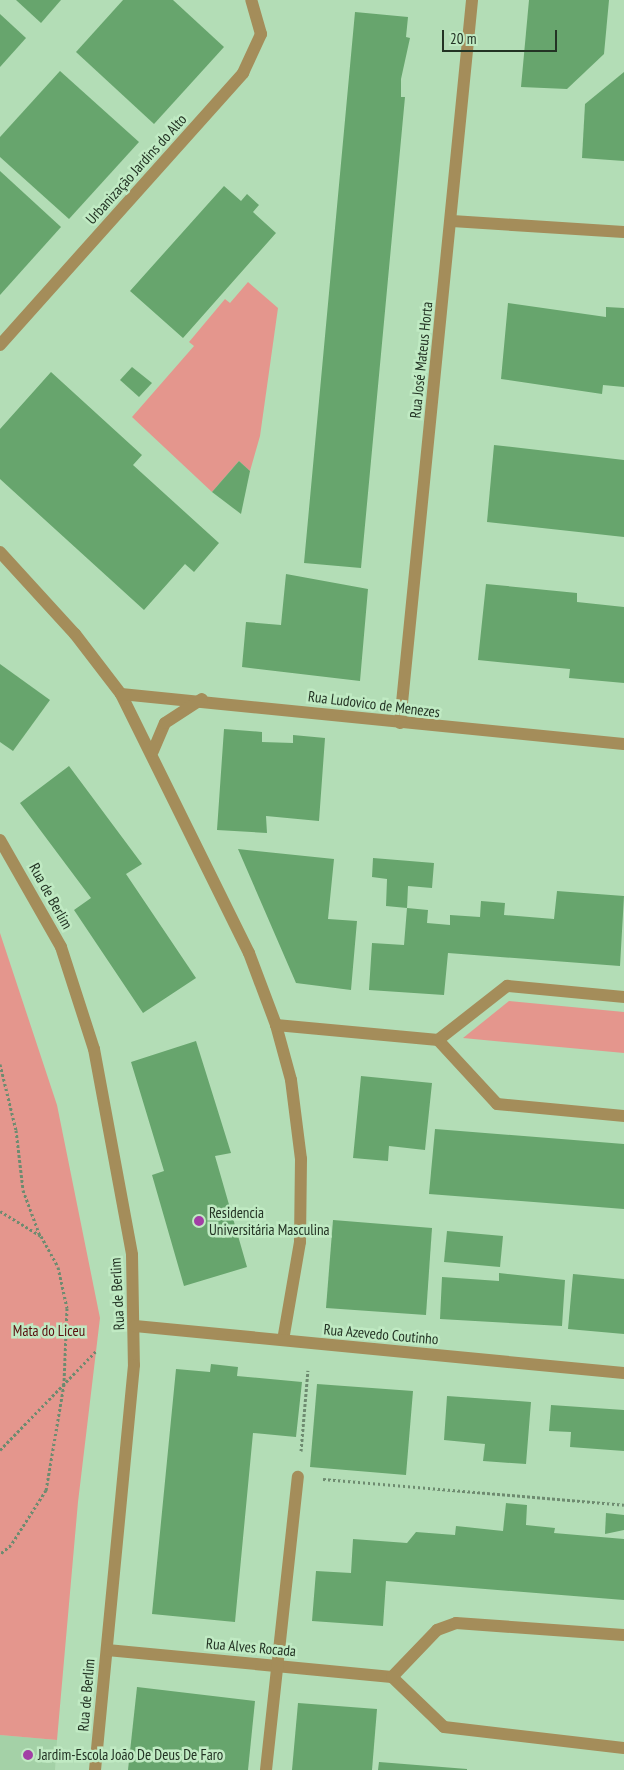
<!DOCTYPE html>
<meta charset="utf-8">
<style>
body{margin:0}
#map{position:relative;width:624px;height:1770px;overflow:hidden;background:#b3ddb6;font-family:"PT Sans Narrow",sans-serif}
div>[style]{position:absolute}
.built>*{inset:0;background:#a4d1a7}
.green>*{inset:0;background:#e4968d}
.building>*{inset:0;background:#67a56d}
.path>*{height:3px;margin-top:-1.5px;transform-origin:0;background:repeating-linear-gradient(90deg,#6e8b70 0 2.5px,transparent 0 5px)}
.minor>*{height:12px;margin:-6px;padding:0 6px;transform-origin:6px;border-radius:6px;background:#a48d5a}
.dots>*{width:14px;height:14px;translate:-50% -50%;box-sizing:border-box;border:2px solid #c0eac3;border-radius:50%}
span{translate:-50% -50%;white-space:nowrap;text-align:center;line-height:1.15;-webkit-text-stroke:5px #c0eac3;paint-order:stroke}
.street-label{font-size:15px;color:#233324}
.poi-label{font-size:15px;color:#233324}
.left{translate:0 -50%;text-align:left}
.park-label{font-size:15px;color:#590e0e}
.scale{position:absolute;left:442px;top:30px;width:115px;height:22px;box-sizing:border-box;border:2px solid #233324;border-top:0;padding-left:6px;font-size:15px;line-height:18px;white-space:nowrap;color:#233324;-webkit-text-stroke:4px #c0eac3;paint-order:stroke}
</style>
<div id="map">
<div class="built">
<div style="clip-path:polygon(0 1735px,57px 1740px,55px 1770px,0 1770px)"></div>
</div>
<div class="green">
<div style="clip-path:polygon(248px 282px,278px 308px,260px 436px,250px 471px,239px 461px,212px 492px,132px 417px,194px 346px,189px 342px,225px 299px,230px 303px)"></div>
<div style="clip-path:polygon(0 933px,57px 1105px,100px 1318px,78px 1502px,57px 1740px,0 1735px)"></div>
<div style="clip-path:polygon(509px 1001px,624px 1012px,624px 1053px,463px 1038px)"></div>
</div>
<div class="building">
<div style="clip-path:polygon(16px 0,61px 0,41px 23px)"></div>
<div style="clip-path:polygon(123px 0,173px 0,224px 47px,154px 124px,76px 52px)"></div>
<div style="clip-path:polygon(529px 0,609px 0,604px 54px,567px 89px,521px 87px)"></div>
<div style="clip-path:polygon(355px 12px,408px 17px,406px 37px,410px 38px,401px 79px,401px 97px,405px 97px,361px 568px,304px 563px)"></div>
<div style="clip-path:polygon(0 14px,26px 38px,0 67px)"></div>
<div style="clip-path:polygon(60px 71px,139px 142px,69px 219px,0 157px,0 137px)"></div>
<div style="clip-path:polygon(624px 72px,624px 161px,582px 158px,585px 104px)"></div>
<div style="clip-path:polygon(0 171px,61px 227px,0 295px)"></div>
<div style="clip-path:polygon(224px 186px,241px 201px,247px 194px,259px 205px,253px 212px,276px 233px,183px 338px,130px 291px)"></div>
<div style="clip-path:polygon(508px 303px,606px 317px,606px 307px,624px 308px,624px 387px,603px 385px,602px 394px,501px 379px)"></div>
<div style="clip-path:polygon(132px 367px,152px 383px,139px 397px,120px 380px)"></div>
<div style="clip-path:polygon(51px 372px,142px 455px,133px 465px,219px 543px,194px 572px,185px 564px,144px 610px,0 479px,0 429px)"></div>
<div style="clip-path:polygon(494px 445px,624px 460px,624px 537px,487px 522px)"></div>
<div style="clip-path:polygon(239px 461px,250px 471px,241px 514px,212px 492px)"></div>
<div style="clip-path:polygon(286px 574px,368px 589px,360px 681px,242px 667px,246px 622px,281px 625px)"></div>
<div style="clip-path:polygon(486px 584px,577px 593px,577px 602px,624px 607px,624px 683px,569px 678px,570px 669px,478px 660px)"></div>
<div style="clip-path:polygon(0 664px,50px 700px,13px 751px,0 742px)"></div>
<div style="clip-path:polygon(224px 729px,262px 732px,262px 742px,293px 743px,293px 735px,325px 738px,319px 821px,266px 816px,267px 833px,217px 830px)"></div>
<div style="clip-path:polygon(69px 766px,142px 864px,126px 874px,196px 978px,143px 1013px,74px 910px,91px 898px,20px 803px)"></div>
<div style="clip-path:polygon(238px 849px,334px 859px,328px 919px,357px 921px,351px 990px,296px 983px)"></div>
<div style="clip-path:polygon(373px 858px,434px 863px,432px 888px,408px 886px,407px 908px,428px 910px,427px 923px,450px 925px,450px 915px,480px 917px,481px 901px,505px 903px,504px 915px,554px 919px,557px 891px,624px 896px,620px 966px,448px 953px,444px 995px,369px 990px,372px 943px,404px 945px,407px 908px,386px 906px,387px 879px,372px 877px)"></div>
<div style="clip-path:polygon(196px 1041px,231px 1153px,215px 1156px,247px 1267px,184px 1286px,152px 1175px,164px 1171px,131px 1062px)"></div>
<div style="clip-path:polygon(361px 1076px,432px 1083px,425px 1150px,389px 1146px,388px 1161px,353px 1158px)"></div>
<div style="clip-path:polygon(435px 1129px,624px 1144px,624px 1209px,429px 1194px)"></div>
<div style="clip-path:polygon(333px 1220px,432px 1228px,426px 1315px,326px 1308px)"></div>
<div style="clip-path:polygon(447px 1231px,503px 1236px,500px 1267px,444px 1262px)"></div>
<div style="clip-path:polygon(499px 1273px,565px 1280px,562px 1326px,440px 1319px,442px 1277px,499px 1281px)"></div>
<div style="clip-path:polygon(573px 1274px,624px 1279px,624px 1334px,568px 1329px)"></div>
<div style="clip-path:polygon(211px 1364px,238px 1367px,237px 1376px,302px 1382px,296px 1437px,253px 1433px,235px 1622px,152px 1614px,176px 1369px,210px 1372px)"></div>
<div style="clip-path:polygon(317px 1384px,413px 1391px,406px 1475px,310px 1467px)"></div>
<div style="clip-path:polygon(447px 1396px,531px 1402px,526px 1464px,483px 1461px,485px 1444px,444px 1440px)"></div>
<div style="clip-path:polygon(551px 1405px,624px 1410px,624px 1451px,570px 1447px,571px 1432px,549px 1431px)"></div>
<div style="clip-path:polygon(506px 1503px,527px 1505px,526px 1525px,555px 1528px,554px 1533px,624px 1539px,624px 1600px,386px 1581px,383px 1626px,312px 1621px,316px 1571px,351px 1573px,353px 1539px,407px 1543px,416px 1532px,455px 1535px,456px 1526px,503px 1531px)"></div>
<div style="clip-path:polygon(606px 1513px,624px 1515px,624px 1530px,605px 1534px)"></div>
<div style="clip-path:polygon(137px 1687px,255px 1701px,248px 1770px,128px 1770px)"></div>
<div style="clip-path:polygon(298px 1703px,377px 1709px,372px 1770px,292px 1770px)"></div>
<div style="clip-path:polygon(379px 1762px,467px 1769px,467px 1770px,378px 1770px)"></div>
</div>
<div class="path">
<div style="left:0;top:1064px;width:68px;rotate:76.4deg"></div>
<div style="left:16px;top:1130px;width:60px;rotate:83.3deg"></div>
<div style="left:23px;top:1190px;width:49px;rotate:69.7deg"></div>
<div style="left:0;top:1211px;width:48px;rotate:31.4deg"></div>
<div style="left:41px;top:1236px;width:35px;rotate:61deg"></div>
<div style="left:58px;top:1267px;width:42px;rotate:77.6deg"></div>
<div style="left:67px;top:1308px;width:76px;rotate:92.3deg"></div>
<div style="left:64px;top:1384px;width:108px;rotate:99.6deg"></div>
<div style="left:46px;top:1490px;width:65px;rotate:122.5deg"></div>
<div style="left:11px;top:1545px;width:14px;rotate:141deg"></div>
<div style="left:0;top:1450px;width:139px;rotate:-45.9deg"></div>
<div style="left:301px;top:1451px;width:81px;rotate:-85.1deg"></div>
<div style="left:323px;top:1479px;width:302px;rotate:4.9deg"></div>
</div>
<div class="minor">
<div style="left:452px;top:221px;width:172px;rotate:3.7deg"></div>
<div style="left:0;top:345px;width:365px;rotate:-48.2deg"></div>
<div style="left:243px;top:73px;width:43px;rotate:-65.2deg"></div>
<div style="left:261px;top:34px;width:35px;rotate:-106deg"></div>
<div style="left:0;top:552px;width:111px;rotate:47.6deg"></div>
<div style="left:75px;top:634px;width:76px;rotate:52.5deg"></div>
<div style="left:121px;top:694px;width:289px;rotate:63.7deg"></div>
<div style="left:249px;top:953px;width:77px;rotate:69.4deg"></div>
<div style="left:276px;top:1025px;width:57px;rotate:74.7deg"></div>
<div style="left:291px;top:1080px;width:80px;rotate:82.8deg"></div>
<div style="left:301px;top:1159px;width:83px;rotate:90.7deg"></div>
<div style="left:300px;top:1242px;width:99px;rotate:99.8deg"></div>
<div style="left:121px;top:694px;width:505px;rotate:5.68deg"></div>
<div style="left:400px;top:723px;width:727px;rotate:-84.31deg"></div>
<div style="left:153px;top:751px;width:30px;rotate:-67deg"></div>
<div style="left:165px;top:723px;width:44px;rotate:-33deg"></div>
<div style="left:0;top:840px;width:123px;rotate:60.3deg"></div>
<div style="left:61px;top:947px;width:107px;rotate:72.1deg"></div>
<div style="left:94px;top:1049px;width:209px;rotate:79.5deg"></div>
<div style="left:132px;top:1255px;width:110px;rotate:89deg"></div>
<div style="left:134px;top:1365px;width:407px;rotate:95.5deg"></div>
<div style="left:276px;top:1025px;width:163px;rotate:5.3deg"></div>
<div style="left:438px;top:1040px;width:87px;rotate:47.3deg"></div>
<div style="left:497px;top:1104px;width:128px;rotate:5.4deg"></div>
<div style="left:438px;top:1040px;width:88px;rotate:-38deg"></div>
<div style="left:507px;top:986px;width:118px;rotate:5.4deg"></div>
<div style="left:135px;top:1326px;width:491px;rotate:5.5deg"></div>
<div style="left:107px;top:1650px;width:286px;rotate:5.4deg"></div>
<div style="left:392px;top:1677px;width:72px;rotate:43.9deg"></div>
<div style="left:444px;top:1727px;width:181px;rotate:6.7deg"></div>
<div style="left:392px;top:1677px;width:65px;rotate:-46.2deg"></div>
<div style="left:437px;top:1630px;width:20px;rotate:-20deg"></div>
<div style="left:456px;top:1623px;width:168px;rotate:4.1deg"></div>
<div style="left:266px;top:1770px;width:295px;rotate:-83.8deg"></div>
</div>
<div class="dots">
<div style="left:199px;top:1221px;background:#a23fa5"></div>
<div style="left:28px;top:1755px;background:#a23fa5"></div>
</div>
<div class="street-label">
<span style="left:136px;top:169px;rotate:-48deg">Urbanização Jardins do Alto</span>
<span style="left:421px;top:360px;rotate:-84deg">Rua José Mateus Horta</span>
<span style="left:374px;top:704px;rotate:7deg">Rua Ludovico de Menezes</span>
<span style="left:51px;top:896px;rotate:61deg">Rua de Berlim</span>
<span style="left:117px;top:1294px;rotate:-93deg">Rua de Berlim</span>
<span style="left:381px;top:1334px;rotate:5deg">Rua Azevedo Coutinho</span>
<span style="left:251px;top:1647px;rotate:5deg">Rua Alves Rocada</span>
<span style="left:86px;top:1695px;rotate:-85deg">Rua de Berlim</span>
</div>
<div class="poi-label">
<span class="left" style="left:209px;top:1221px">Residencia<br>Universitária Masculina</span>
<span class="left" style="left:38px;top:1755px">Jardim-Escola João De Deus De Faro</span>
</div>
<div class="park-label">
<span style="left:49px;top:1331px">Mata do Liceu</span>
</div>
<div class="scale">20 m</div>
</div>
